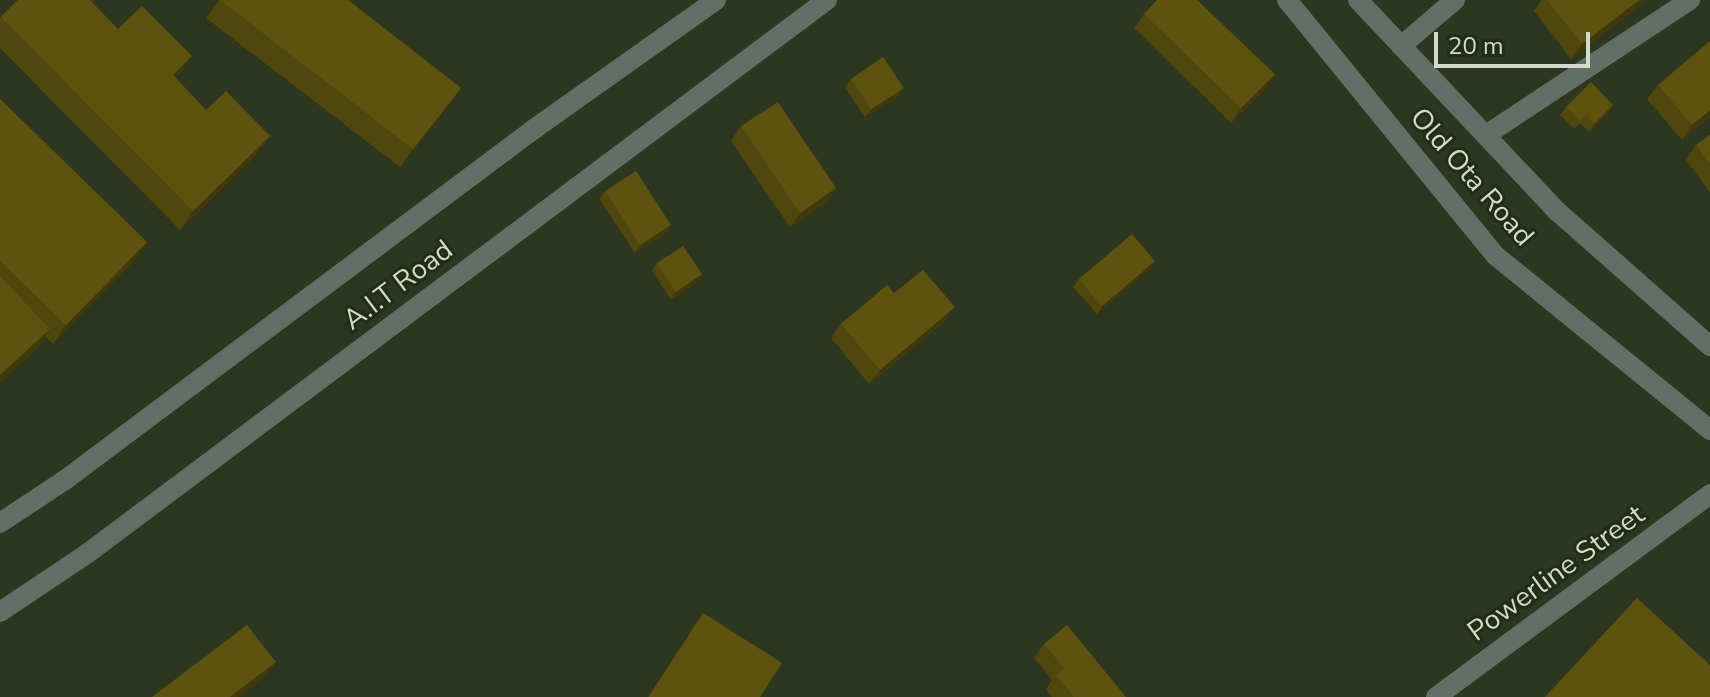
<!DOCTYPE html>
<style>
body{margin:0}
#map{position:relative;width:1710px;height:697px;overflow:hidden;background:#2d3720;font-family:"Nunito Sans",sans-serif}
div>[style]{position:absolute}
.minor>*{height:20px;margin:-10px;padding:0 10px;transform-origin:10px;border-radius:10px;background:#636e66}
.wall>*{inset:0;background:#50470e}
.shaded-wall>*{inset:0;background:#41390b}
.building>*{inset:0;background:#5d5210}
span{translate:-50% -50%;white-space:nowrap;text-align:center;line-height:1.15;-webkit-text-stroke:6px #232d16;paint-order:stroke}
.street-label{font-size:28px;color:#d3dacc}
.scale{position:absolute;left:1434px;top:32px;width:156px;height:36px;box-sizing:border-box;border:4px solid #d3dacc;border-top:0;padding-left:10px;font-size:24px;line-height:28px;white-space:nowrap;color:#d3dacc;-webkit-text-stroke:6px #232d16;paint-order:stroke}
</style>
<div id="map">
<div class="minor">
<div style="left:1287px;top:0;width:330px;rotate:50.8deg"></div>
<div style="left:1496px;top:256px;width:276px;rotate:39.1deg"></div>
<div style="left:1358px;top:0;width:291px;rotate:46.7deg"></div>
<div style="left:1558px;top:212px;width:203px;rotate:41.4deg"></div>
<div style="left:1401px;top:46px;width:71px;rotate:-40.4deg"></div>
<div style="left:1486px;top:135px;width:245px;rotate:-33.5deg"></div>
<div style="left:0;top:523px;width:78px;rotate:-33.5deg"></div>
<div style="left:65px;top:480px;width:586px;rotate:-36.81deg"></div>
<div style="left:534px;top:129px;width:223px;rotate:-35.3deg"></div>
<div style="left:0;top:612px;width:106px;rotate:-33.8deg"></div>
<div style="left:88px;top:553px;width:923px;rotate:-36.81deg"></div>
<div style="left:1436px;top:697px;width:341px;rotate:-36.5deg"></div>
</div>
<div class="wall">
<div style="clip-path:polygon(18px 0,94px 0,92px 2px,118px 29px,179px 75px,175px 78px,206px 110px,270px 136px,257px 154px,180px 230px,0 48px,0 18px)"></div>
<div style="clip-path:polygon(219px 0,348px 0,461px 88px,448px 106px,400px 167px,206px 18px)"></div>
<div style="clip-path:polygon(1542px 0,1647px 0,1571px 59px,1534px 11px)"></div>
<div style="clip-path:polygon(1144px 14px,1275px 74px,1265px 89px,1231px 123px,1134px 28px)"></div>
<div style="clip-path:polygon(851px 79px,898px 96px,865px 117px,845px 87px)"></div>
<div style="clip-path:polygon(1658px 85px,1710px 116px,1682px 140px,1647px 99px)"></div>
<div style="clip-path:polygon(0 99px,147px 242px,134px 261px,53px 344px,45px 336px,35px 350px,0 383px)"></div>
<div style="clip-path:polygon(1566px 107px,1608px 113px,1589px 132px,1580px 123px,1574px 129px,1560px 115px)"></div>
<div style="clip-path:polygon(741px 126px,826px 203px,790px 227px,731px 141px)"></div>
<div style="clip-path:polygon(1710px 135px,1710px 192px,1686px 160px,1696px 145px)"></div>
<div style="clip-path:polygon(605px 191px,666px 233px,635px 253px,599px 199px)"></div>
<div style="clip-path:polygon(657px 263px,697px 282px,671px 300px,652px 271px)"></div>
<div style="clip-path:polygon(1149px 269px,1097px 314px,1073px 287px,1079px 279px)"></div>
<div style="clip-path:polygon(894px 293px,945px 321px,869px 384px,831px 338px,841px 324px)"></div>
<div style="clip-path:polygon(703px 613px,760px 697px,648px 697px)"></div>
<div style="clip-path:polygon(1044px 644px,1126px 697px,1052px 697px,1046px 689px,1052px 680px,1034px 658px)"></div>
</div>
<div class="shaded-wall">
<div style="clip-path:polygon(1639px 0,1647px 0,1571px 59px,1582px 44px)"></div>
<div style="clip-path:polygon(192px 56px,179px 75px,160px 94px,173px 75px)"></div>
<div style="clip-path:polygon(1275px 74px,1265px 89px,1231px 123px,1241px 108px)"></div>
<div style="clip-path:polygon(461px 88px,448px 106px,400px 167px,413px 149px)"></div>
<div style="clip-path:polygon(904px 88px,898px 96px,865px 117px,871px 109px)"></div>
<div style="clip-path:polygon(1613px 105px,1608px 113px,1589px 132px,1594px 124px)"></div>
<div style="clip-path:polygon(1710px 110px,1710px 116px,1682px 140px,1692px 125px)"></div>
<div style="clip-path:polygon(270px 136px,257px 154px,180px 230px,193px 211px)"></div>
<div style="clip-path:polygon(836px 188px,826px 203px,790px 227px,800px 213px)"></div>
<div style="clip-path:polygon(671px 225px,666px 233px,635px 253px,640px 245px)"></div>
<div style="clip-path:polygon(147px 242px,134px 261px,53px 344px,66px 325px)"></div>
<div style="clip-path:polygon(1155px 261px,1149px 269px,1097px 314px,1102px 306px)"></div>
<div style="clip-path:polygon(702px 274px,697px 282px,671px 300px,676px 292px)"></div>
<div style="clip-path:polygon(955px 307px,945px 321px,869px 384px,880px 370px)"></div>
<div style="clip-path:polygon(50px 329px,35px 350px,0 383px,0 375px)"></div>
<div style="clip-path:polygon(276px 662px,266px 676px,238px 697px,230px 697px)"></div>
</div>
<div class="building">
<div style="clip-path:polygon(18px 0,89px 0,118px 29px,142px 6px,192px 56px,173px 75px,206px 110px,226px 91px,270px 136px,193px 211px,1px 17px)"></div>
<div style="clip-path:polygon(220px 0,348px 0,461px 88px,413px 149px)"></div>
<div style="clip-path:polygon(1157px 0,1197px 0,1275px 74px,1241px 108px,1144px 14px)"></div>
<div style="clip-path:polygon(1547px 0,1639px 0,1582px 44px)"></div>
<div style="clip-path:polygon(1710px 41px,1710px 110px,1692px 125px,1658px 85px)"></div>
<div style="clip-path:polygon(883px 57px,904px 88px,871px 109px,851px 79px)"></div>
<div style="clip-path:polygon(1591px 82px,1613px 105px,1594px 124px,1586px 115px,1580px 121px,1566px 107px)"></div>
<div style="clip-path:polygon(0 99px,147px 242px,66px 325px,0 261px)"></div>
<div style="clip-path:polygon(778px 102px,836px 188px,800px 213px,741px 126px)"></div>
<div style="clip-path:polygon(1710px 135px,1710px 163px,1696px 145px)"></div>
<div style="clip-path:polygon(636px 171px,671px 225px,640px 245px,605px 191px)"></div>
<div style="clip-path:polygon(1132px 234px,1155px 261px,1102px 306px,1079px 279px)"></div>
<div style="clip-path:polygon(683px 246px,702px 274px,676px 292px,657px 263px)"></div>
<div style="clip-path:polygon(923px 270px,955px 307px,880px 370px,841px 324px,887px 285px,894px 293px)"></div>
<div style="clip-path:polygon(0 276px,50px 329px,0 375px)"></div>
<div style="clip-path:polygon(1637px 598px,1710px 665px,1710px 697px,1545px 697px)"></div>
<div style="clip-path:polygon(703px 613px,782px 663px,760px 697px,649px 697px)"></div>
<div style="clip-path:polygon(247px 625px,276px 662px,230px 697px,152px 697px)"></div>
<div style="clip-path:polygon(1067px 625px,1126px 697px,1074px 697px,1056px 675px,1064px 668px,1044px 644px)"></div>
</div>
<div class="street-label">
<span style="left:1472px;top:177px;rotate:49deg">Old Ota Road</span>
<span style="left:398px;top:285px;rotate:-37deg">A.I.T Road</span>
<span style="left:1556px;top:573px;rotate:-36deg">Powerline Street</span>
</div>
<div class="scale">20 m</div>
</div>
